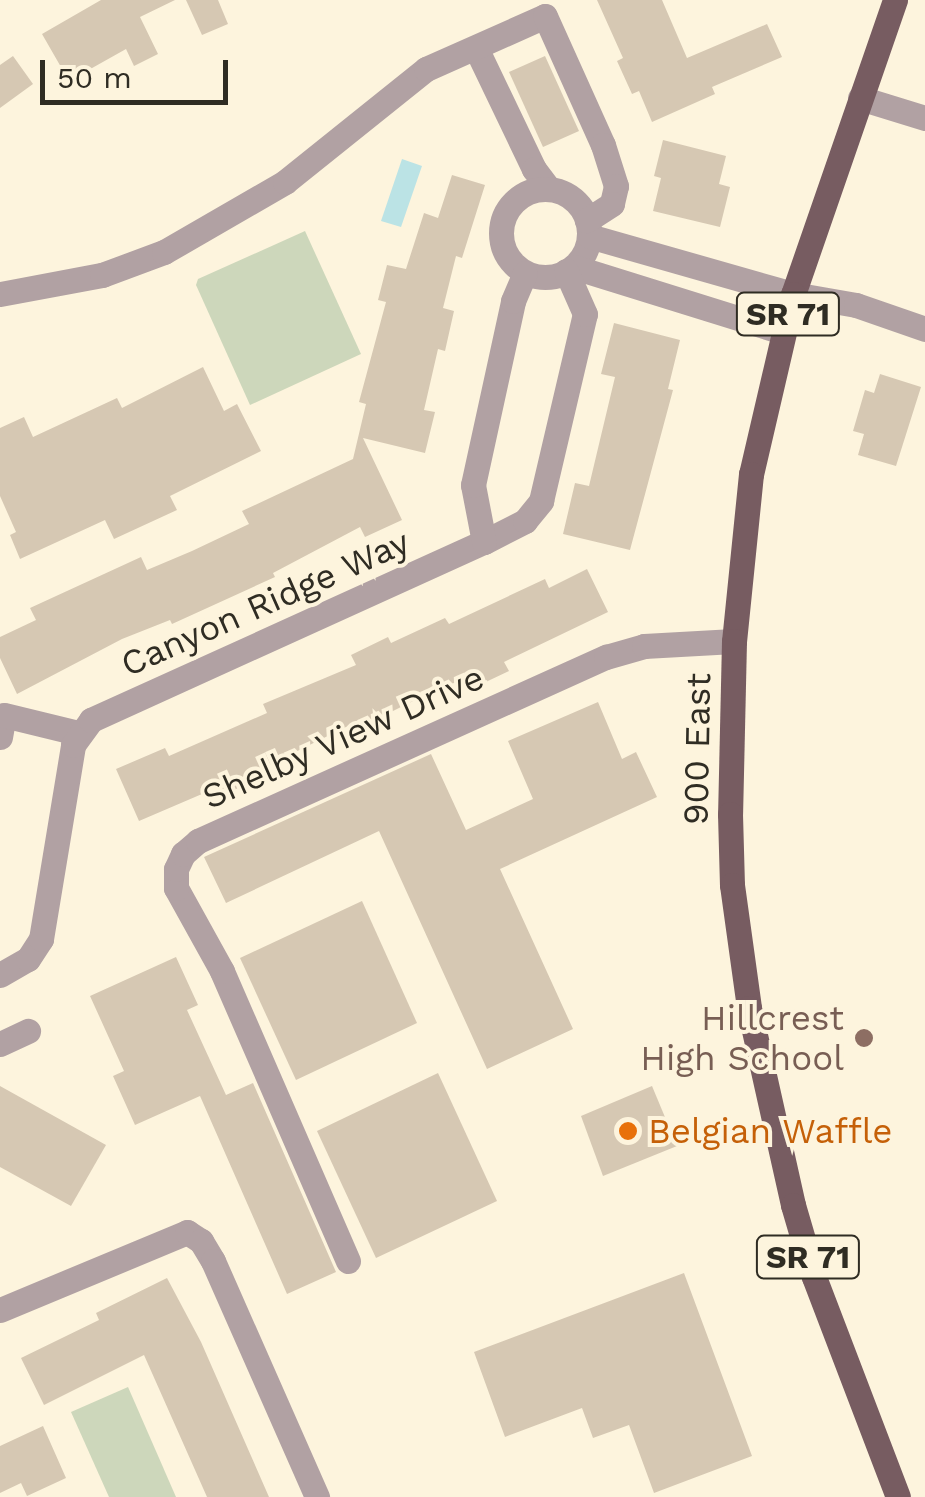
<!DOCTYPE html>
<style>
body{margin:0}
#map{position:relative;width:925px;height:1497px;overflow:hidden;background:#fdf4dd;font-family:"Work Sans",sans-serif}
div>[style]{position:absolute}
.green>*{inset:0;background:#cdd7bb}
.water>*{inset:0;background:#bbe3e5}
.building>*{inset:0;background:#d6c8b3}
.minor>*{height:25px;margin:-12.5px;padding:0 12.5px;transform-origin:12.5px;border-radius:12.5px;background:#b1a1a3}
.minor>.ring{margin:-12.5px;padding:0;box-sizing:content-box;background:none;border:25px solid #b1a1a3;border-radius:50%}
.major>*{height:25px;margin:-12.5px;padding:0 12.5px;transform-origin:12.5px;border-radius:12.5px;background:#775c61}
.dots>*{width:28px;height:28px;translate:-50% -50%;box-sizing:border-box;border:5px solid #fdf4dd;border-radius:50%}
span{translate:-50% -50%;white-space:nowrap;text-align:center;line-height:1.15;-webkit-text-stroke:8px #fdf4dd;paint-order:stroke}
.shield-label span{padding:2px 8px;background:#fdf4dd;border:2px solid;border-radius:8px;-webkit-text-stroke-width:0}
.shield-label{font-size:32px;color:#2f2c23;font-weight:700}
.street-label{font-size:35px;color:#2f2c23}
.education-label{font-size:35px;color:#785e54}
.right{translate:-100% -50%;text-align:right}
.food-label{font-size:35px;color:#c56008}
.left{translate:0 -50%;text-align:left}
.scale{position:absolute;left:40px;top:60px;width:188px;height:45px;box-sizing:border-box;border:5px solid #2f2c23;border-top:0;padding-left:12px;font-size:30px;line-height:35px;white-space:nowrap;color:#2f2c23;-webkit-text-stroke:8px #fdf4dd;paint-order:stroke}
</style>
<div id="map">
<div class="green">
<div style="clip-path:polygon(305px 231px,361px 354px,250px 405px,196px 285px,198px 279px)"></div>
<div style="clip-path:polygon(128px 1387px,176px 1497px,109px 1497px,71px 1412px)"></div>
</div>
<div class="water">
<div style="clip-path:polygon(402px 159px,422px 166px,401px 227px,381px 221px)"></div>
</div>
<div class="building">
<div style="clip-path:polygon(101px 0,175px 0,140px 17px,158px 54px,134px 66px,126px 49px,69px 81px,42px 34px)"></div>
<div style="clip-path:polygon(186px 0,218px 0,228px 24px,202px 35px)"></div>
<div style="clip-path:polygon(597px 0,662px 0,687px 58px,767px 24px,782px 57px,712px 87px,715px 94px,652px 122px,639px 91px,632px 94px,617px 61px,623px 58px)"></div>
<div style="clip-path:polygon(13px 56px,33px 84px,0 108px,0 65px)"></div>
<div style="clip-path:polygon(545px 56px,579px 131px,543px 147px,509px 72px)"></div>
<div style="clip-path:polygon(663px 140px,726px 156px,719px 184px,730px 187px,720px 227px,653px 211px,661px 178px,654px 176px)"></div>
<div style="clip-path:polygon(452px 175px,485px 185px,462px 258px,456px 256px,443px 308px,454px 311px,445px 351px,438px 349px,424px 410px,435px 412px,425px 453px,363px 438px,402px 520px,365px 537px,360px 527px,273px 573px,275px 577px,172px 624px,170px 620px,122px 639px,17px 694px,0 658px,0 637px,36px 620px,30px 608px,141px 557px,147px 570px,192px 551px,249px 524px,242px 511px,353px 459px,366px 404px,359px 402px,386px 302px,378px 300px,387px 265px,406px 269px,424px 213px,438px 218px)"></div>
<div style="clip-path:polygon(614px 323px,680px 340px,668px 389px,673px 390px,630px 550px,563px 534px,575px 483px,589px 486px,615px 377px,601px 374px)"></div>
<div style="clip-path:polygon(203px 367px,224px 411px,237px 404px,261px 451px,170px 496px,177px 510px,114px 539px,105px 520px,20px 559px,10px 535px,16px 532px,0 496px,0 428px,24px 417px,33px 437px,117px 398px,122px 408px)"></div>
<div style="clip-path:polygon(880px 374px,921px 387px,896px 466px,858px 455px,864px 434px,853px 431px,865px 390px,874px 393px)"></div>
<div style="clip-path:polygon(587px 569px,608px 612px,504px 662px,509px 671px,471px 689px,466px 679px,439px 688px,387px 714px,391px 720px,358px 736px,352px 724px,261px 769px,264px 776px,219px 797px,216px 788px,139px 821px,116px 769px,165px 748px,169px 756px,267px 713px,263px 704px,356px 665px,351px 655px,388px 637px,391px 643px,445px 618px,449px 624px,545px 579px,549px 588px)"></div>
<div style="clip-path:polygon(598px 702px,622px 759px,636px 752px,657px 797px,500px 869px,573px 1029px,487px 1069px,379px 831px,226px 903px,204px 857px,431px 754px,466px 830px,533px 799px,508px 741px)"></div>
<div style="clip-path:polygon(362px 901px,417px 1023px,296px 1080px,240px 958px)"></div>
<div style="clip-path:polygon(176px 957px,198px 1005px,187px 1010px,226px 1095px,253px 1083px,336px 1272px,287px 1294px,200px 1096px,135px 1125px,113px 1076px,124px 1071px,90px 996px)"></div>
<div style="clip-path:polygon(438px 1073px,497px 1201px,376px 1258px,317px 1131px)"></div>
<div style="clip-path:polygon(0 1086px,106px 1145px,71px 1206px,0 1167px)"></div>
<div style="clip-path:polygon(652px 1086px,677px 1146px,603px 1176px,581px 1116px)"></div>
<div style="clip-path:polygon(684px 1273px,752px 1456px,654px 1493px,629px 1425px,593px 1438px,582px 1408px,505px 1437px,474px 1352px)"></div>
<div style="clip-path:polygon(167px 1278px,201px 1342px,269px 1497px,207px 1497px,144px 1355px,44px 1405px,21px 1358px,99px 1320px,96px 1313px)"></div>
<div style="clip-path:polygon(43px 1426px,66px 1478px,27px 1496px,21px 1483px,0 1493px,0 1446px)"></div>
</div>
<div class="minor">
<div style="left:476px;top:48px;width:134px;rotate:64.4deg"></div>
<div style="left:534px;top:169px;width:25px;rotate:53deg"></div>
<div style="left:860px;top:98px;width:68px;rotate:17.1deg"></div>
<div class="ring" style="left:501px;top:189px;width:63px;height:63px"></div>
<div style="left:589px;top:236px;width:212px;rotate:15.9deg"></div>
<div style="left:793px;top:294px;width:64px;rotate:9.9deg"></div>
<div style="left:856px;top:305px;width:73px;rotate:19.2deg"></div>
<div style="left:574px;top:267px;width:219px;rotate:17.3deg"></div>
<div style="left:0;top:294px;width:104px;rotate:-10.6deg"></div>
<div style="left:102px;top:275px;width:66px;rotate:-20.4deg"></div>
<div style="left:164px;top:252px;width:140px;rotate:-30deg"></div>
<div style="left:285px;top:182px;width:181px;rotate:-38.7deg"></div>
<div style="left:426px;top:69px;width:130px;rotate:-24deg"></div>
<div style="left:545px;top:16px;width:141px;rotate:65.8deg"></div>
<div style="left:603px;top:145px;width:43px;rotate:72.4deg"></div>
<div style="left:616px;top:186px;width:18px;rotate:103deg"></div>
<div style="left:612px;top:204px;width:30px;rotate:147deg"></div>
<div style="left:484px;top:542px;width:46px;rotate:-27.1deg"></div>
<div style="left:525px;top:521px;width:26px;rotate:-51deg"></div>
<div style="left:541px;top:501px;width:192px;rotate:-76.8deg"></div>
<div style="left:585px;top:314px;width:47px;rotate:-113.8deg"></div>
<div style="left:0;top:737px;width:22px;rotate:-80deg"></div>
<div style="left:4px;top:715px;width:76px;rotate:13.7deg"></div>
<div style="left:0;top:975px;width:32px;rotate:-30deg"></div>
<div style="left:28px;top:959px;width:24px;rotate:-57deg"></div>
<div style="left:41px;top:939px;width:197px;rotate:-80.6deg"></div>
<div style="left:73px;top:745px;width:31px;rotate:-54deg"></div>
<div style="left:91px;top:720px;width:431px;rotate:-24.4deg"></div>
<div style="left:484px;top:542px;width:58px;rotate:-100.9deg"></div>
<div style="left:473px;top:485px;width:188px;rotate:-77.7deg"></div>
<div style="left:513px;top:301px;width:30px;rotate:-67deg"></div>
<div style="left:0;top:1044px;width:31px;rotate:-25deg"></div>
<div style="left:348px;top:1261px;width:316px;rotate:-113.5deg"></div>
<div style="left:222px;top:971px;width:95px;rotate:-119deg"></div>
<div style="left:176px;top:888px;width:19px;rotate:-90deg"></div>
<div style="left:176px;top:869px;width:17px;rotate:-65deg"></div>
<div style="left:183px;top:854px;width:20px;rotate:-41deg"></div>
<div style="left:198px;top:841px;width:448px;rotate:-24.3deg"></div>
<div style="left:606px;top:657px;width:40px;rotate:-16deg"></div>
<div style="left:644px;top:646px;width:90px;rotate:-3.2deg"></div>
<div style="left:0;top:1310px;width:203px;rotate:-22.6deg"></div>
<div style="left:187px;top:1232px;width:17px;rotate:33deg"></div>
<div style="left:201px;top:1241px;width:23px;rotate:59deg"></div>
<div style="left:213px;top:1261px;width:258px;rotate:66.2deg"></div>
</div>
<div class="major">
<div style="left:895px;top:0;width:311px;rotate:109.1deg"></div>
<div style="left:793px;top:294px;width:185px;rotate:103.1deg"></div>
<div style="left:751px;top:474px;width:168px;rotate:95.8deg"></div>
<div style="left:734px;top:641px;width:173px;rotate:91.3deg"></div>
<div style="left:730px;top:814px;width:71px;rotate:88.4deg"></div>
<div style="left:732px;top:885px;width:124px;rotate:82.1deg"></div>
<div style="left:749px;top:1008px;width:202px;rotate:77.4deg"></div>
<div style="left:793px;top:1205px;width:75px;rotate:73.7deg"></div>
<div style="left:814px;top:1277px;width:235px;rotate:69.1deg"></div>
</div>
<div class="dots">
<div style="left:864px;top:1038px;background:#8d6e63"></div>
<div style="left:628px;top:1131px;background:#e8710a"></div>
</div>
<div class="shield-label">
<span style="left:788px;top:314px">SR 71</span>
<span style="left:808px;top:1257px">SR 71</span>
</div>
<div class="street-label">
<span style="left:265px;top:603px;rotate:-24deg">Canyon Ridge Way</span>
<span style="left:343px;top:737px;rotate:-24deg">Shelby View Drive</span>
<span style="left:697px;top:749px;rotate:-89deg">900 East</span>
</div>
<div class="education-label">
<span class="right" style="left:844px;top:1038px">Hillcrest<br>High School</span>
</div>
<div class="food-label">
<span class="left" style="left:648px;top:1131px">Belgian Waffle</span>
</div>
<div class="scale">50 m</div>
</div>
